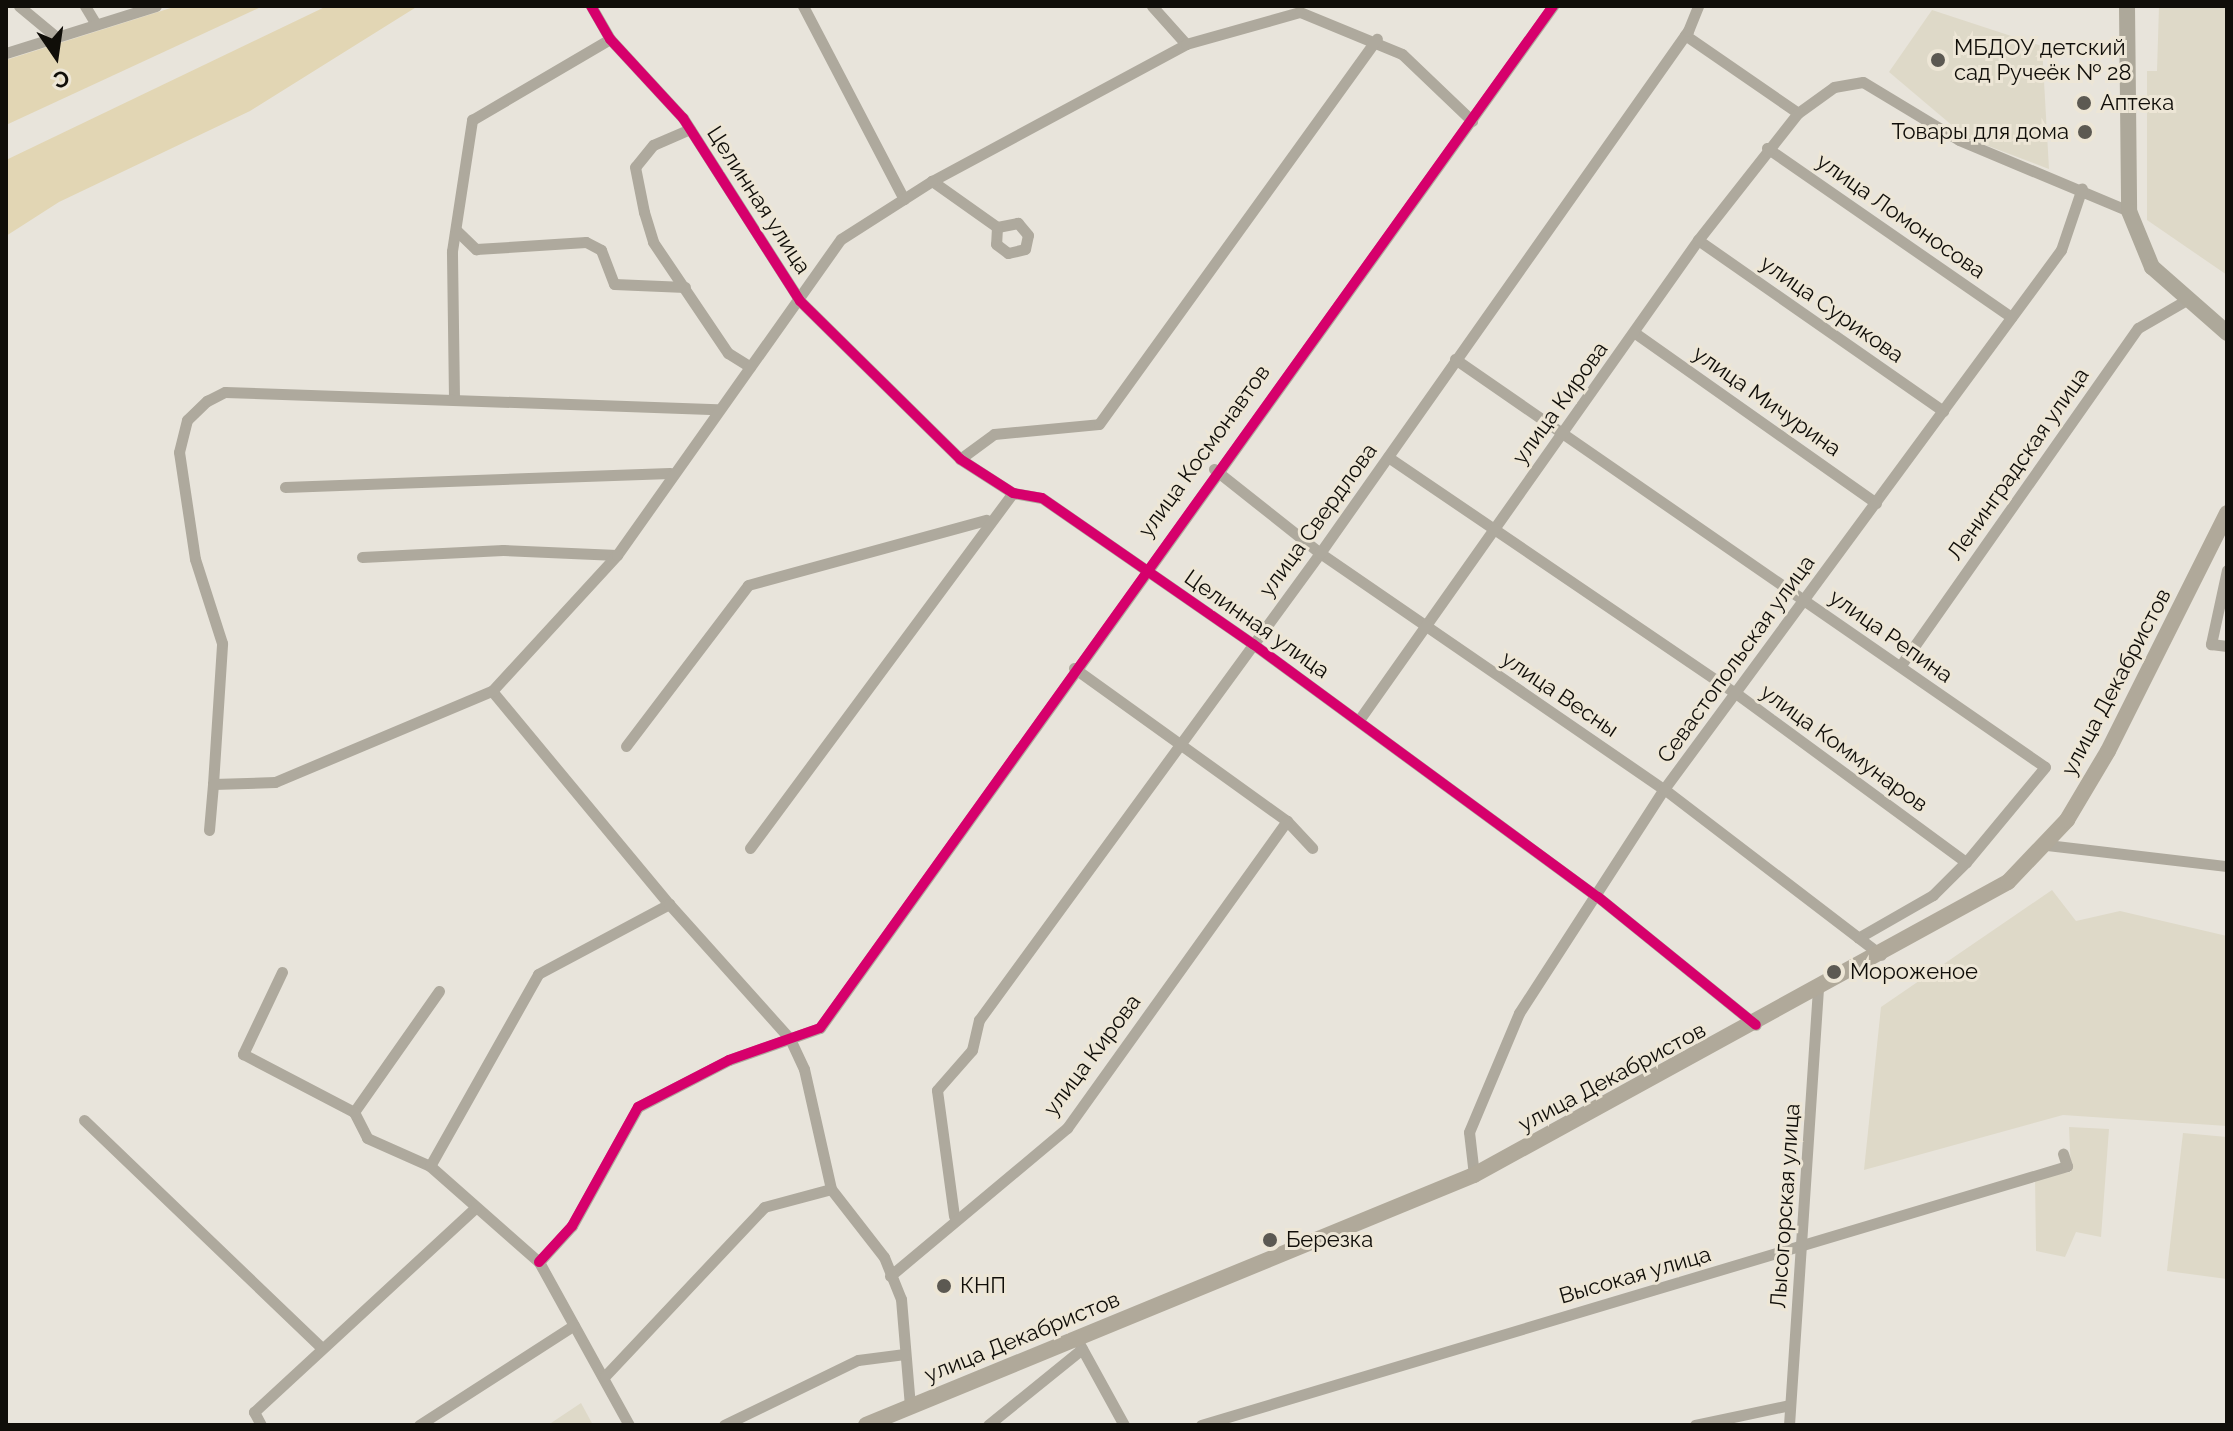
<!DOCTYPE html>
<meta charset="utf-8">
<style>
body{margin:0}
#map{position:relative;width:2233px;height:1431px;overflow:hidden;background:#e8e4db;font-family:Raleway,sans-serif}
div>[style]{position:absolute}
.built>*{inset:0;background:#ded9c8}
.green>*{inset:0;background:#e2d6b4}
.street>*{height:11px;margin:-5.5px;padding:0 5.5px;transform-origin:5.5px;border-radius:5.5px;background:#aea99d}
.secondary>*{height:16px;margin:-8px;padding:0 8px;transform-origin:8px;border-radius:8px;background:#ada89a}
.primary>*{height:16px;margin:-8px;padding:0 8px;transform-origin:8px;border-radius:8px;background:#b0a99a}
.cycleway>*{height:10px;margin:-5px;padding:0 5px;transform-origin:5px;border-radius:5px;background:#d6006c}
.dots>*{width:22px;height:22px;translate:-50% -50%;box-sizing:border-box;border:4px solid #ede6d6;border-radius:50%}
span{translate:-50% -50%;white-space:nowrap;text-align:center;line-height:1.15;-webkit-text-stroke:6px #ede6d6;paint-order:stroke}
.poi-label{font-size:22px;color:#100e09}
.left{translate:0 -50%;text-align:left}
.right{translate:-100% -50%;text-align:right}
.street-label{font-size:22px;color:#100e09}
.frame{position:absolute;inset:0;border:8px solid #100e09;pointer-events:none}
.north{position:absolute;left:16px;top:16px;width:80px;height:80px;-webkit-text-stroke:6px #ede6d6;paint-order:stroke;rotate:167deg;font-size:22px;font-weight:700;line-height:32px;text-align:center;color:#100e09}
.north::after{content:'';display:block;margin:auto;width:28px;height:36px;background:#100e09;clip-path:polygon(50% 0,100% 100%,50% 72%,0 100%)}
</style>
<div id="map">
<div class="built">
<div style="clip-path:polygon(2159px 6px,2227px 6px,2227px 275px,2147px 220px,2147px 71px,2157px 71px)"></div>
<div style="clip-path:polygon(1932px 10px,2042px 46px,2049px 169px,1967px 138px,1889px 72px)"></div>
<div style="clip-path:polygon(2052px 890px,2076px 921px,2120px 911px,2227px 936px,2227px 1126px,2063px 1115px,1864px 1170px,1881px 1007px)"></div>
<div style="clip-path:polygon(2069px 1127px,2109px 1129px,2101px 1237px,2076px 1232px,2065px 1257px,2036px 1251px,2035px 1176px,2071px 1172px)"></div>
<div style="clip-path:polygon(2183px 1133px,2227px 1137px,2227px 1279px,2167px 1271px)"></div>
<div style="clip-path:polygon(581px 1403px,593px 1425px,548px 1425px)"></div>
</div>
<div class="green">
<div style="clip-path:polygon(177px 6px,263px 6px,6px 125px,6px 60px)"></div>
<div style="clip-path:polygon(327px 6px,418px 6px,250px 111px,59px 202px,6px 236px,6px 160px)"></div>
</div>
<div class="street">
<div style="left:19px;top:6px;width:47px;rotate:39.8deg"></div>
<div style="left:85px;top:6px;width:21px;rotate:59deg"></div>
<div style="left:591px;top:6px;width:38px;rotate:60deg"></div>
<div style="left:610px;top:39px;width:108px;rotate:47.3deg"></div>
<div style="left:683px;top:118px;width:217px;rotate:57.4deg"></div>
<div style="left:800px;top:301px;width:225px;rotate:44.6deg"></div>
<div style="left:960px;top:459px;width:63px;rotate:32.7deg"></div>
<div style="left:1013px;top:493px;width:29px;rotate:10deg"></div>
<div style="left:1042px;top:498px;width:257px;rotate:34.7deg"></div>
<div style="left:1253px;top:644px;width:428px;rotate:36.3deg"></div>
<div style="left:1598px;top:897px;width:203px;rotate:39deg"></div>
<div style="left:803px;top:6px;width:218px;rotate:62.4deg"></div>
<div style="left:1152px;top:6px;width:51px;rotate:48.2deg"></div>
<div style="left:1685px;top:35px;width:137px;rotate:34.6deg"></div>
<div style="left:1798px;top:113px;width:44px;rotate:-35.8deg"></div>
<div style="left:1834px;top:87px;width:29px;rotate:-10deg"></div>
<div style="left:1863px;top:82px;width:112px;rotate:31.1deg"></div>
<div style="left:1959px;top:140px;width:184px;rotate:22.7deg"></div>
<div style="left:6px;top:53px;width:157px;rotate:-17.4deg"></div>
<div style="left:690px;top:129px;width:40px;rotate:156.6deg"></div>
<div style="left:653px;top:145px;width:28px;rotate:129deg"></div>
<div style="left:635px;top:167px;width:46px;rotate:78.7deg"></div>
<div style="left:644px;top:212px;width:31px;rotate:73deg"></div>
<div style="left:653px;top:242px;width:134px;rotate:56deg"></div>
<div style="left:728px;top:353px;width:26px;rotate:32deg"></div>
<div style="left:1767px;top:148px;width:297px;rotate:34.7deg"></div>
<div style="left:997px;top:227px;width:17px;rotate:93deg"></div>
<div style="left:996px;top:244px;width:15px;rotate:37deg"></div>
<div style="left:1008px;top:253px;width:17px;rotate:-13deg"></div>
<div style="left:1025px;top:249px;width:14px;rotate:-78deg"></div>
<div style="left:1028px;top:235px;width:16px;rotate:-130deg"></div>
<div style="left:1018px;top:223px;width:21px;rotate:169deg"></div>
<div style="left:997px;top:227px;width:80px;rotate:-144.7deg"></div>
<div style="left:932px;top:181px;width:289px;rotate:-28.3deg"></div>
<div style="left:1186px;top:44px;width:118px;rotate:-15.7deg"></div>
<div style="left:1300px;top:12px;width:110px;rotate:22.4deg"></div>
<div style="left:1402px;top:54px;width:97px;rotate:43.7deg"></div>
<div style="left:456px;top:230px;width:28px;rotate:44deg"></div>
<div style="left:476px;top:249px;width:110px;rotate:-3.6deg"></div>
<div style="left:586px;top:242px;width:17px;rotate:28deg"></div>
<div style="left:601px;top:250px;width:36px;rotate:69deg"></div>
<div style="left:614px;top:284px;width:71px;rotate:2.4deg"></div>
<div style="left:1698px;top:240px;width:299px;rotate:34.9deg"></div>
<div style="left:1635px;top:333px;width:295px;rotate:35.2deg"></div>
<div style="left:1455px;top:359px;width:717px;rotate:34.66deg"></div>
<div style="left:2045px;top:767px;width:124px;rotate:129.7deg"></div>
<div style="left:454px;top:398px;width:147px;rotate:-90.8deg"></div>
<div style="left:452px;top:251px;width:133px;rotate:-81.3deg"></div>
<div style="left:472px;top:120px;width:160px;rotate:-30.4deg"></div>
<div style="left:1388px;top:457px;width:422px;rotate:34.2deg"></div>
<div style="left:1737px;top:694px;width:284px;rotate:36.3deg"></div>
<div style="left:1966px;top:862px;width:47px;rotate:135deg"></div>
<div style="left:1933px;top:895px;width:86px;rotate:150.2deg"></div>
<div style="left:960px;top:459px;width:42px;rotate:-36.3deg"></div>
<div style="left:994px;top:434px;width:105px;rotate:-5.4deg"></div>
<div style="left:1099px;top:424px;width:475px;rotate:-54.2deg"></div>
<div style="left:1214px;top:469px;width:135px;rotate:38.4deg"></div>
<div style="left:1320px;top:553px;width:417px;rotate:34.5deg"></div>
<div style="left:1664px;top:789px;width:273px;rotate:37.4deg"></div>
<div style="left:285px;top:487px;width:385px;rotate:-2.1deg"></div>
<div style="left:362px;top:557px;width:141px;rotate:-2.8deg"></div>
<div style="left:503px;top:550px;width:114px;rotate:2.5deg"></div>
<div style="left:2227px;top:570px;width:76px;rotate:102.2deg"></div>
<div style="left:2211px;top:644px;width:16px;rotate:7deg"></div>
<div style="left:1901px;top:665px;width:412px;rotate:-54.9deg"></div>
<div style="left:2138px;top:328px;width:52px;rotate:-30deg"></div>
<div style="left:1074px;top:668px;width:262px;rotate:35.7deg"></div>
<div style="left:1287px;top:821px;width:37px;rotate:47deg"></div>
<div style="left:492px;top:691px;width:277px;rotate:50.3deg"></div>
<div style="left:1359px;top:720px;width:588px;rotate:-54.77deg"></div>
<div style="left:1698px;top:240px;width:162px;rotate:-51.8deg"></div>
<div style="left:626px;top:746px;width:202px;rotate:-52.8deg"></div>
<div style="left:748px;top:585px;width:247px;rotate:-15.3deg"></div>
<div style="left:213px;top:784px;width:141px;rotate:-86.3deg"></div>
<div style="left:222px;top:643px;width:88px;rotate:-107.8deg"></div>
<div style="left:195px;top:559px;width:108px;rotate:-98.5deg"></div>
<div style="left:179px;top:452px;width:33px;rotate:-76deg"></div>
<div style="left:187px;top:420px;width:28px;rotate:-44deg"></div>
<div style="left:207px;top:401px;width:20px;rotate:-27deg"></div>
<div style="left:225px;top:392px;width:492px;rotate:2deg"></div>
<div style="left:209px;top:830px;width:46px;rotate:-85deg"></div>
<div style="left:213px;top:784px;width:62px;rotate:-1.8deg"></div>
<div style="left:275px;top:782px;width:235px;rotate:-22.8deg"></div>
<div style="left:492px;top:691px;width:185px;rotate:-47.4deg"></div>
<div style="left:617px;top:555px;width:387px;rotate:-54.7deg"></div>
<div style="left:841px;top:239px;width:108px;rotate:-32.5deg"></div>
<div style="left:2047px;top:845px;width:181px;rotate:6.7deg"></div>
<div style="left:750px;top:848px;width:442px;rotate:-53.5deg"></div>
<div style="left:282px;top:972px;width:91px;rotate:115.4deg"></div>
<div style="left:243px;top:1054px;width:125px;rotate:27.6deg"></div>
<div style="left:439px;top:991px;width:148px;rotate:125.1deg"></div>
<div style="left:354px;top:1112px;width:29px;rotate:63deg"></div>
<div style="left:367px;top:1138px;width:69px;rotate:24deg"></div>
<div style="left:430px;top:1166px;width:145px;rotate:41.4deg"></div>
<div style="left:539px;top:1262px;width:186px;rotate:61.1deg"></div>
<div style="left:84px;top:1120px;width:328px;rotate:43.8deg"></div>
<div style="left:430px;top:1166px;width:220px;rotate:-60.6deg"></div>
<div style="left:538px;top:974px;width:149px;rotate:-28.1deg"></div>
<div style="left:669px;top:904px;width:181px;rotate:48.1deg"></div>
<div style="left:790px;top:1039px;width:33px;rotate:65deg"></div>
<div style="left:804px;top:1069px;width:123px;rotate:77.3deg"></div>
<div style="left:1474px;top:1175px;width:43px;rotate:-96.6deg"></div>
<div style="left:1469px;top:1132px;width:129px;rotate:-67.2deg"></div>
<div style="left:1519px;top:1013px;width:267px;rotate:-57.1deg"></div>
<div style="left:1664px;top:789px;width:669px;rotate:-53.63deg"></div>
<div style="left:2061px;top:250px;width:65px;rotate:-71.3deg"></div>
<div style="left:954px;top:1216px;width:127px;rotate:-97.7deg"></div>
<div style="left:937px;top:1090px;width:53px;rotate:-48.8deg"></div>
<div style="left:972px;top:1050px;width:31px;rotate:-77deg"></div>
<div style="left:979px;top:1020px;width:578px;rotate:-53.86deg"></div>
<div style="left:1320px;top:553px;width:639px;rotate:-54.82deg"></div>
<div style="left:1688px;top:31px;width:27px;rotate:-68deg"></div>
<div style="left:539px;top:1262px;width:49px;rotate:-47.5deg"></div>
<div style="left:572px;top:1226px;width:136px;rotate:-61deg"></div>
<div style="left:638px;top:1107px;width:102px;rotate:-27.3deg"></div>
<div style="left:729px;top:1060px;width:96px;rotate:-19.4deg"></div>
<div style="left:820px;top:1028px;width:1258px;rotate:-54.35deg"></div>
<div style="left:890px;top:1276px;width:231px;rotate:-39.9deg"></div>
<div style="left:1067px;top:1128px;width:378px;rotate:-54.4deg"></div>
<div style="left:1080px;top:1345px;width:91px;rotate:61.2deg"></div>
<div style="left:605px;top:1376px;width:232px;rotate:-46.7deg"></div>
<div style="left:764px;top:1207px;width:69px;rotate:-15deg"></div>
<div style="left:831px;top:1189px;width:86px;rotate:52.1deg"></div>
<div style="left:884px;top:1257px;width:45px;rotate:68deg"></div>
<div style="left:901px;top:1299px;width:108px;rotate:85.2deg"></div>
<div style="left:261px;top:1425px;width:15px;rotate:-118deg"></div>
<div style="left:254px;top:1412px;width:301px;rotate:-42.7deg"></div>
<div style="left:419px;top:1425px;width:184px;rotate:-32.8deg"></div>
<div style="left:724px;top:1425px;width:149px;rotate:-25.9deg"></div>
<div style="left:858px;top:1360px;width:47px;rotate:-7.3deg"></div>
<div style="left:988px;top:1425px;width:121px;rotate:-39deg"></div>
<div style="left:1201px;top:1425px;width:904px;rotate:-16.65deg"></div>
<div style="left:2067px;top:1166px;width:13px;rotate:-108deg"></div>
<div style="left:1695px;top:1425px;width:97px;rotate:-11.9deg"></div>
<div style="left:1789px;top:1425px;width:436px;rotate:-86.2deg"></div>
</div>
<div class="secondary">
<div style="left:2127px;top:6px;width:205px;rotate:89.4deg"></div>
<div style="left:2129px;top:211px;width:61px;rotate:67.7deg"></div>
<div style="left:2152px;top:267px;width:100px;rotate:41.3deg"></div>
</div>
<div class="primary">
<div style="left:866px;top:1425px;width:657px;rotate:-22.35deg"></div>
<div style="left:1474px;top:1175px;width:609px;rotate:-28.75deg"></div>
<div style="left:2008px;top:882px;width:86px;rotate:-46.4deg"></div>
<div style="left:2067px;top:820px;width:80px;rotate:-59.3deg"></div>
<div style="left:2108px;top:751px;width:266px;rotate:-63.4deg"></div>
</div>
<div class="cycleway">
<div style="left:591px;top:6px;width:38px;rotate:60deg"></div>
<div style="left:610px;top:39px;width:108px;rotate:47.3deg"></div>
<div style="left:683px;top:118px;width:217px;rotate:57.4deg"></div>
<div style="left:800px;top:301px;width:225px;rotate:44.6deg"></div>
<div style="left:960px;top:459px;width:63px;rotate:32.7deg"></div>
<div style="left:1013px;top:493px;width:29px;rotate:10deg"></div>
<div style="left:1042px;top:498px;width:257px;rotate:34.7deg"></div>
<div style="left:1253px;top:644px;width:428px;rotate:36.3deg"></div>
<div style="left:1598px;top:897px;width:203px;rotate:39deg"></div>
<div style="left:539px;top:1262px;width:49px;rotate:-47.5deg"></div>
<div style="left:572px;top:1226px;width:136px;rotate:-61deg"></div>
<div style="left:638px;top:1107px;width:102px;rotate:-27.3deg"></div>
<div style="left:729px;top:1060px;width:96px;rotate:-19.4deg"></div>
<div style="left:820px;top:1028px;width:1258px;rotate:-54.35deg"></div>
</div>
<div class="dots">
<div style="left:1938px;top:60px;background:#5c5952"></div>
<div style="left:2084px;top:103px;background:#5c5952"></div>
<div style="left:2085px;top:132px;background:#5c5952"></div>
<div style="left:1834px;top:972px;background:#5c5952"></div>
<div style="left:1270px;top:1240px;background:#5c5952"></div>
<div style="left:944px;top:1286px;background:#5c5952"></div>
</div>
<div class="poi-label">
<span class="left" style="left:1954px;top:60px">МБДОУ детский<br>сад Ручеёк № 28</span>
<span class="left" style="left:2100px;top:103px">Аптека</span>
<span class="right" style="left:2069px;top:132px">Товары для дома</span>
<span class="left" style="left:1850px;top:972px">Мороженое</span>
<span class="left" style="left:1286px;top:1240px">Березка</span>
<span class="left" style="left:960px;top:1286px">КНП</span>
</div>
<div class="street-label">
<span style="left:759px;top:200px;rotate:57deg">Целинная улица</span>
<span style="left:1901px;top:216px;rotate:35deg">улица Ломоносова</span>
<span style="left:1832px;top:309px;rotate:35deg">улица Сурикова</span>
<span style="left:1767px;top:401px;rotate:35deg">улица Мичурина</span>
<span style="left:1560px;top:403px;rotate:-54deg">улица Кирова</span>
<span style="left:1204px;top:451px;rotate:-54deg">улица Космонавтов</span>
<span style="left:2018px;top:464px;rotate:-55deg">Ленинградская улица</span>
<span style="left:1318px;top:520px;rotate:-54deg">улица Свердлова</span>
<span style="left:1257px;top:624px;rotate:35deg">Целинная улица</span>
<span style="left:1891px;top:636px;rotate:35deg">улица Репина</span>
<span style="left:1736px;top:659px;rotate:-54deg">Севастопольская улица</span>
<span style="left:2116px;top:682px;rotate:-62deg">улица Декабристов</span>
<span style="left:1560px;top:694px;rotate:34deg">улица Весны</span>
<span style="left:1844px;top:748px;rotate:36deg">улица Коммунаров</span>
<span style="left:1092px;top:1055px;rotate:-53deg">улица Кирова</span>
<span style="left:1612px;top:1077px;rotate:-28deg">улица Декабристов</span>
<span style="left:1785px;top:1206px;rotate:-86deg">Лысогорская улица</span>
<span style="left:1635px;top:1275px;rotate:-16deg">Высокая улица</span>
<span style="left:1022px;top:1337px;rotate:-22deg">улица Декабристов</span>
</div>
<div class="frame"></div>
<div class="north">С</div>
</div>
